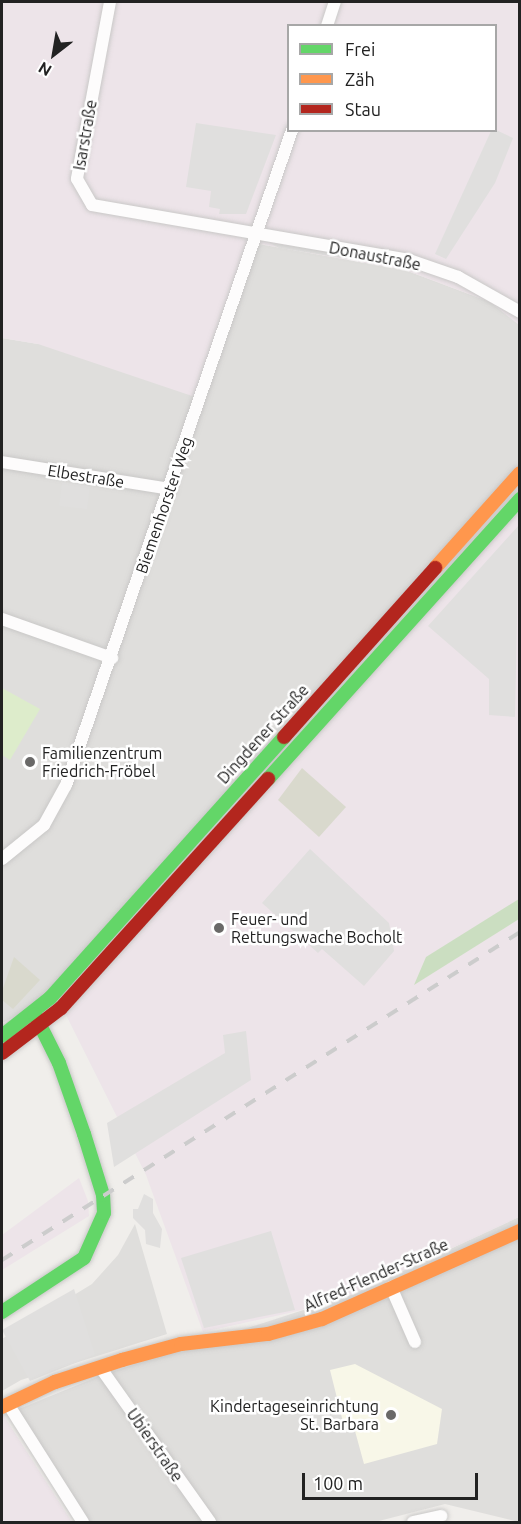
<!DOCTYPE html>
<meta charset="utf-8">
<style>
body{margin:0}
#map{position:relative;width:521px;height:1524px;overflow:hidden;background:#f0eeeb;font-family:Ubuntu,sans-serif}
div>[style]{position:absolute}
.residential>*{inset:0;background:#dfdedc}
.industrial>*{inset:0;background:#ede4e9}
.education>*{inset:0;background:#f8f7e8}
.construction>*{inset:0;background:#d9d9cd}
.grass>*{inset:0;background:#ddeccb}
.forest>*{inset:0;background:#cbdec1}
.parking>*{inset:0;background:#e0dfde}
.roads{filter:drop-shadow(0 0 2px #c9c8c7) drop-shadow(0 0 2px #c9c8c7)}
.street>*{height:12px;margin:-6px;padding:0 6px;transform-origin:6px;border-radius:6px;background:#fdfcfc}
.fast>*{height:14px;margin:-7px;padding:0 7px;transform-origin:7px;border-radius:7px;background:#63d668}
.slow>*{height:14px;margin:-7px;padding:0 7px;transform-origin:7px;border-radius:7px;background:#ff974d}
.jam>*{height:14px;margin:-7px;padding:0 7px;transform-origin:7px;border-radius:7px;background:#b3261e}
.rail>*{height:4px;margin-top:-2px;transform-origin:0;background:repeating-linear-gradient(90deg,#ccc 0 12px,transparent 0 24px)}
.dots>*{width:16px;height:16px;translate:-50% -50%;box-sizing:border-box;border:3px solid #fff;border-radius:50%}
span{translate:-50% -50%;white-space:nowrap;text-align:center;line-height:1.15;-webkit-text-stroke:5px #fff;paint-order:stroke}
.street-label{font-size:16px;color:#222}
.poi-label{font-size:16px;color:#222}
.left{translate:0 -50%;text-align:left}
.right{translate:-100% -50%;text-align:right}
.frame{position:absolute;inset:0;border:3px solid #222;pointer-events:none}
.legend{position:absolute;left:287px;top:24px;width:210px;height:108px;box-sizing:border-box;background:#fff;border:2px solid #a7a7a7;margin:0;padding:8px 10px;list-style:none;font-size:18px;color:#222}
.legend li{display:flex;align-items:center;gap:12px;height:30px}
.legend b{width:30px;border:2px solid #a7a7a7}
.north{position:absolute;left:24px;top:24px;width:60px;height:60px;-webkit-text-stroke:4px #fff;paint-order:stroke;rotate:211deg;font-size:16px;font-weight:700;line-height:24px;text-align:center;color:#222}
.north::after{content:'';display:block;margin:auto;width:21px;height:27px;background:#222;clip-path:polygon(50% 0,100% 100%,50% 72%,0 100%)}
.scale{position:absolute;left:302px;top:1473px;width:176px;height:27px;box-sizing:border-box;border:3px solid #222;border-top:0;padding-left:8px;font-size:18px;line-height:21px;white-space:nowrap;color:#222;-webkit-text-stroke:4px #fff;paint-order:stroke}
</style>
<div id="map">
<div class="residential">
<div style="clip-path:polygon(253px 243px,405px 270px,490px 302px,520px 325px,519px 475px,56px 995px,2px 1023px,2px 338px,38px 344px)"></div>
<div style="clip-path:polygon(519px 1217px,519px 1522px,445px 1504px,375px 1522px,84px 1522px,14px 1411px,102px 1375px,353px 1294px)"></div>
<div style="clip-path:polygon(135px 1224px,167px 1334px,21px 1380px,2px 1391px,2px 1339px,92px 1284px,118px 1255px)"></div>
</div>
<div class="industrial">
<div style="clip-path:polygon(evenodd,2px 2px,519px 2px,519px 325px,490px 302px,405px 270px,254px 243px,198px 398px,38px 344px,2px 338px,2px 2px,288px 26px,496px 26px,496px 130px,288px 130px,288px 26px)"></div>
<div style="clip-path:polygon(519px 475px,519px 1217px,353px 1294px,298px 1311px,203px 1332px,146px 1175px,56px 995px)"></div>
<div style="clip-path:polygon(79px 1178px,88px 1201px,89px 1216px,2px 1270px,2px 1235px)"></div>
<div style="clip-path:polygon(2px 1413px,72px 1522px,2px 1522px)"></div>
</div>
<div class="education">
<div style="clip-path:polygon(355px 1364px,442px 1409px,437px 1444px,364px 1464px,352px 1420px,343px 1422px,330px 1370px)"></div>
</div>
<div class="construction">
<div style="clip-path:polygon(302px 768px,346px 807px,319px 837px,278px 800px)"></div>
<div style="clip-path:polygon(14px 957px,40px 980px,13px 1009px,2px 1000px,2px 991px)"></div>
</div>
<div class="grass">
<div style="clip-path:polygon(2px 688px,40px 709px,10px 760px,2px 755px)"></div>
</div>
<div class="forest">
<div style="clip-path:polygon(519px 899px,519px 919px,414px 985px,426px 957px)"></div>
</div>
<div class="parking">
<div style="clip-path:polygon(196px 123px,276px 135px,246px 214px,219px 214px,220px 209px,209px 207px,211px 191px,186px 187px)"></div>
<div style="clip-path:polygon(496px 130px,513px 138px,495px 183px,446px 259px,435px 254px,491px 131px)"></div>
<div style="clip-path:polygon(270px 243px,380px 259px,396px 262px,387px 265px,279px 248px)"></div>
<div style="clip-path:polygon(62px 482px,90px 486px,87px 509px,59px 506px)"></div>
<div style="clip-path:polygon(519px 525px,515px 717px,489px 715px,489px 679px,428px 626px)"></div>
<div style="clip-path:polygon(310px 849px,389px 923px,394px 951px,364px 986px,322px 949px,318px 953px,262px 903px)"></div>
<div style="clip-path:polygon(246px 1031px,251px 1080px,114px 1167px,107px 1123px,225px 1053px,223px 1035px)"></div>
<div style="clip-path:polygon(144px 1194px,153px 1199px,153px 1213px,162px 1229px,160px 1248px,146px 1244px,145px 1230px,133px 1218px,133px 1209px,138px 1209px)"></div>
<div style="clip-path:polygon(271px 1231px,295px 1310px,204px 1328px,181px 1258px)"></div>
<div style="clip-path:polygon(74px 1289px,95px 1355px,30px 1381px,2px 1330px)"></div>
</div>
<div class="roads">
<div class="street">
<div style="left:110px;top:2px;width:180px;rotate:100.6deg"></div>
<div style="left:77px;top:179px;width:30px;rotate:60deg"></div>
<div style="left:92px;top:205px;width:322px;rotate:9.8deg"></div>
<div style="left:409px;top:260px;width:52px;rotate:19.1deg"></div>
<div style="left:458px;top:277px;width:71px;rotate:29.4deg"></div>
<div style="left:327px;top:26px;width:25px;rotate:-72deg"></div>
<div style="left:2px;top:462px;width:170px;rotate:9.1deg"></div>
<div style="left:2px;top:619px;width:117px;rotate:19.5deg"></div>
<div style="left:2px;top:859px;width:54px;rotate:-39deg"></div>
<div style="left:44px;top:825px;width:46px;rotate:-61.2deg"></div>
<div style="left:66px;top:785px;width:693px;rotate:-70.96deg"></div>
<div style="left:391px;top:1287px;width:60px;rotate:66.4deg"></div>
<div style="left:100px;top:1367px;width:190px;rotate:54.6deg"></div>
<div style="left:8px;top:1404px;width:140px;rotate:57.6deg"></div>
<div style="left:413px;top:1522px;width:29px;rotate:-12deg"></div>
</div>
<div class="fast">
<div style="left:268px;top:779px;width:377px;rotate:-48deg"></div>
<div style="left:2px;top:1036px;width:61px;rotate:-38.4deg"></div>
<div style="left:50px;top:998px;width:351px;rotate:-48.1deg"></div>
<div style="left:2px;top:1312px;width:98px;rotate:-33.4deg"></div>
<div style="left:84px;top:1258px;width:49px;rotate:-66deg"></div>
<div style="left:104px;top:1213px;width:18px;rotate:-93deg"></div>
<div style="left:103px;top:1195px;width:64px;rotate:-107.3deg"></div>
<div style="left:84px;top:1134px;width:75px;rotate:-109.4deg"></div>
<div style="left:59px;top:1063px;width:54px;rotate:-116.6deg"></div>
</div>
<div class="slow">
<div style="left:435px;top:568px;width:127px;rotate:-48.2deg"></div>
<div style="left:2px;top:1407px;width:59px;rotate:-25.3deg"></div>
<div style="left:55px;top:1382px;width:71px;rotate:-18.2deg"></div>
<div style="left:122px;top:1360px;width:61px;rotate:-15.2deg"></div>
<div style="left:181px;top:1344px;width:88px;rotate:-6.6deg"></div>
<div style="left:268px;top:1334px;width:56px;rotate:-15.5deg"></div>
<div style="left:322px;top:1319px;width:217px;rotate:-24deg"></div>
</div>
<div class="jam">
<div style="left:284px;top:737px;width:227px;rotate:-48.2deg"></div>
<div style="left:2px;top:1053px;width:74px;rotate:-37.3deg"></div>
<div style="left:61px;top:1008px;width:309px;rotate:-47.9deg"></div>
</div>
</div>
<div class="rail">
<div style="left:2px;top:1260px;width:613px;rotate:-32.34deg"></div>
</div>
<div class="dots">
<div style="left:30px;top:762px;background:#6a6968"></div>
<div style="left:219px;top:928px;background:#6a6968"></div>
<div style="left:391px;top:1415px;background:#6a6968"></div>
</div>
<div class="street-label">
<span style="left:85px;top:135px;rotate:-80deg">Isarstraße</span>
<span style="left:375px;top:256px;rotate:11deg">Donaustraße</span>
<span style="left:86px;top:476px;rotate:9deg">Elbestraße</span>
<span style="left:164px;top:505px;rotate:-71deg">Biemenhorster Weg</span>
<span style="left:263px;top:734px;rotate:-48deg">Dingdener Straße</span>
<span style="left:376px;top:1275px;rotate:-24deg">Alfred-Flender-Straße</span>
<span style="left:155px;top:1445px;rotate:55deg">Ubierstraße</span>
</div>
<div class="poi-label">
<span class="left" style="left:42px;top:762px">Familienzentrum<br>Friedrich-Fröbel</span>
<span class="left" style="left:231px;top:928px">Feuer- und<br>Rettungswache Bocholt</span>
<span class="right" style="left:379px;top:1415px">Kindertageseinrichtung<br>St. Barbara</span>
</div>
<div class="frame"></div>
<ul class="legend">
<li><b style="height:8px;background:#63d668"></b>Frei</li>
<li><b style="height:8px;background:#ff974d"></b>Zäh</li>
<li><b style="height:8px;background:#b3261e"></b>Stau</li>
</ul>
<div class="north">N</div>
<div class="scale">100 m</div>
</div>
